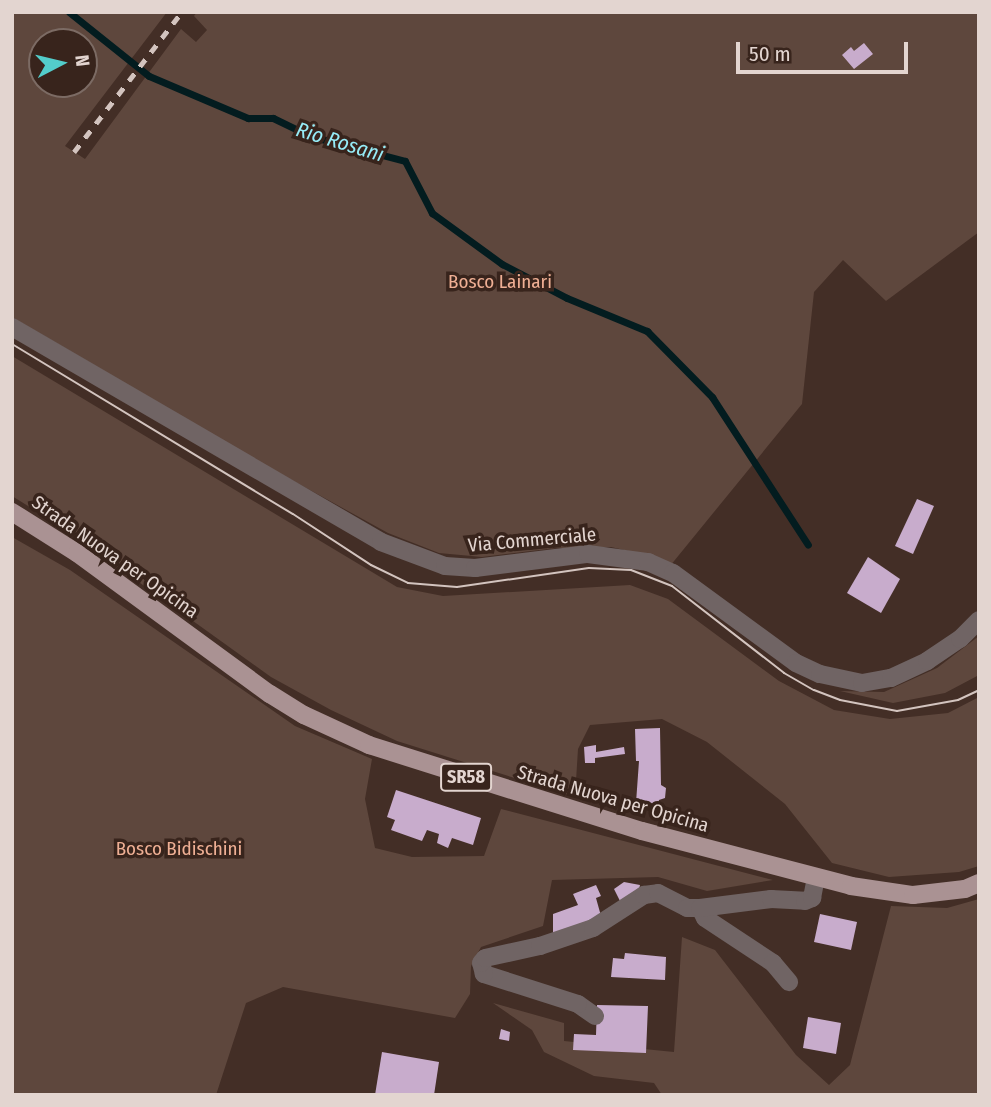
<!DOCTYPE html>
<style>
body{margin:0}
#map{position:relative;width:991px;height:1107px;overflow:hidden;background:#432e26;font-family:"Fira Sans Condensed",sans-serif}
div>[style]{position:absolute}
.green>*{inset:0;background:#5e473d}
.stream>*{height:7px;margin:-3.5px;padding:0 3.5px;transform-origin:3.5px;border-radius:3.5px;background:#031c1f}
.building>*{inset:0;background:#c8accc}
.street>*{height:18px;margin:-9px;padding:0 9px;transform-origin:9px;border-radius:9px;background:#706464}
.primary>*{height:18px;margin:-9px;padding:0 9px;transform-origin:9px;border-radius:9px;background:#aa9293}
.tram>*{height:2px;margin:-1px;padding:0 1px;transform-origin:1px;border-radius:1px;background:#d3c4bf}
.rail>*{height:5px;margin-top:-2.5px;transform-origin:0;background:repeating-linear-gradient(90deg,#d3c4bf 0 9px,transparent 0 18px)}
span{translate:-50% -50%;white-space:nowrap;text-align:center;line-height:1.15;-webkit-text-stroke:7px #38241c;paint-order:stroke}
.shield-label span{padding:2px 5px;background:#38241c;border:2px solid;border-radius:5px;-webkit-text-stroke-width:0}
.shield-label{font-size:18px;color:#e3d5d0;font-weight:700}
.park-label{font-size:19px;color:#efaf94}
.street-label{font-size:19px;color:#e3d5d0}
.water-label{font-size:21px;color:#96ecf7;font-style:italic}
.frame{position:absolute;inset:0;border:14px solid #e3d5d0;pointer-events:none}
.north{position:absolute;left:28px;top:28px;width:70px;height:70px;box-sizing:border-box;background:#38241c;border:2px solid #7c6b64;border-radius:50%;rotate:83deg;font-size:19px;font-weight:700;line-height:28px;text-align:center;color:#e3d5d0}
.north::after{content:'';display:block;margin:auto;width:24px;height:32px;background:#53cdcb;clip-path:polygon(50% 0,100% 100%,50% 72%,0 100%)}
.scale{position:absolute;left:736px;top:42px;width:172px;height:32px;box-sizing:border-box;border:4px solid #e3d5d0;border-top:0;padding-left:9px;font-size:21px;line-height:24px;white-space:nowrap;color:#e3d5d0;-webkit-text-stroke:5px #38241c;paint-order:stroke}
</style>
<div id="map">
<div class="green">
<div style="clip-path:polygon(evenodd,12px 12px,167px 12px,65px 146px,85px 159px,181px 29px,196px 42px,207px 30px,194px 16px,197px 12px,979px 12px,979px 232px,886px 301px,843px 260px,814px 292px,802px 404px,670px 566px,646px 555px,611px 547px,556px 548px,482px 557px,439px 553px,388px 533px,270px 468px,12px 317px,12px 12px,42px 42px,84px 42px,84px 84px,42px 84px,42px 42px)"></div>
<div style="clip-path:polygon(12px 356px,397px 587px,443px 596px,630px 585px,668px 599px,779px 681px,834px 710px,890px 719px,948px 713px,979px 697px,979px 866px,959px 872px,889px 877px,832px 863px,785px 804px,707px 742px,662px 719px,590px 725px,578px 749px,575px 797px,397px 741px,331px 710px,271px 677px,65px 529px,12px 496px)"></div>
<div style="clip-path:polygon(12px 537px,70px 570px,295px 726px,372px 759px,365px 799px,375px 848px,412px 857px,484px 856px,501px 809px,773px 880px,707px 891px,658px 877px,552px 880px,543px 926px,481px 947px,471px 966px,470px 994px,455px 1018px,283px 987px,246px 1003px,216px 1095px,12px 1095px)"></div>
<div style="clip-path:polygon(979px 636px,979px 675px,945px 693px,893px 703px,840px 691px,884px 692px,937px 668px)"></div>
<div style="clip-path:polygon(979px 899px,979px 1095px,662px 1095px,654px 1083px,594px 1076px,544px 1052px,532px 1030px,493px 1003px,564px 1023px,564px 1041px,674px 1052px,682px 937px,715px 950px,796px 1055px,829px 1085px,850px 1065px,891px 906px,947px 908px)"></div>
</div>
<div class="stream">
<div style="left:69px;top:12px;width:102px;rotate:38.7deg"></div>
<div style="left:149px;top:76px;width:108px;rotate:23deg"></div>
<div style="left:248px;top:118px;width:25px"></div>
<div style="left:273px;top:118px;width:41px;rotate:25.9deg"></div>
<div style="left:310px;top:136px;width:98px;rotate:14.7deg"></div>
<div style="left:405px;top:161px;width:59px;rotate:62.6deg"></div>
<div style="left:432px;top:213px;width:87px;rotate:36.1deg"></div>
<div style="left:502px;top:264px;width:73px;rotate:27.6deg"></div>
<div style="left:567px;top:298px;width:87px;rotate:22.4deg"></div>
<div style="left:647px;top:331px;width:93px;rotate:45.4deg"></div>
<div style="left:712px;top:397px;width:176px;rotate:57deg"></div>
</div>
<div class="building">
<div style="clip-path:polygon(864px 43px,873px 54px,854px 69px,842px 55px,851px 47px,854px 51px)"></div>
<div style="clip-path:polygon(917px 499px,934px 506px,913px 554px,895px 546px)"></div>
<div style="clip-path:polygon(868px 557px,900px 579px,881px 613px,847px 593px)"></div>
<div style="clip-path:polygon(660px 728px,661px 785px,666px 788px,665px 798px,659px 800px,658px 805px,636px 803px,639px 761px,636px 761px,635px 729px)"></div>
<div style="clip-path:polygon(596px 745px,596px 752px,624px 747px,625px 754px,595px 758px,595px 763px,585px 763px,584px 747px)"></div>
<div style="clip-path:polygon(396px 790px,481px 818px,473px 845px,452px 838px,448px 848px,437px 843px,439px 834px,427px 830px,422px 841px,391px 830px,395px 820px,387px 817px)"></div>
<div style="clip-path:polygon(624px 882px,640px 885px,638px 894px,622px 905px,614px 889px)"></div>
<div style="clip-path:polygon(596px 885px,601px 896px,596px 898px,601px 916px,553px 934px,553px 914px,578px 905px,573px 894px)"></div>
<div style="clip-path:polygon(820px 914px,857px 922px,851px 950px,814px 942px)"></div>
<div style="clip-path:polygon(625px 953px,666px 957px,665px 980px,611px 977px,613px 958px,624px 959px)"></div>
<div style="clip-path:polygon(597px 1005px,648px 1006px,646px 1053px,573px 1050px,574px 1034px,596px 1035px)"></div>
<div style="clip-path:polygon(808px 1017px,841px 1023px,836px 1054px,803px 1048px)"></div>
<div style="clip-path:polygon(501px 1029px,510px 1032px,509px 1041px,499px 1039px)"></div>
<div style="clip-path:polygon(382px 1052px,439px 1062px,434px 1095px,375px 1095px)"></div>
</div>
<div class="street">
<div style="left:12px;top:327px;width:427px;rotate:30.2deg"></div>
<div style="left:381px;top:542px;width:68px;rotate:20.6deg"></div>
<div style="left:445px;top:566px;width:30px;rotate:4deg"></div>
<div style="left:475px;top:568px;width:114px;rotate:-7.1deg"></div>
<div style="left:588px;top:554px;width:61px;rotate:7.6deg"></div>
<div style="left:648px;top:562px;width:27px;rotate:24deg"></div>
<div style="left:673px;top:573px;width:152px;rotate:36.2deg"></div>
<div style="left:796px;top:663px;width:26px;rotate:25deg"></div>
<div style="left:820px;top:674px;width:43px;rotate:12.1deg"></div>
<div style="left:862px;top:683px;width:29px;rotate:-10deg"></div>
<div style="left:891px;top:678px;width:40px;rotate:-25deg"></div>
<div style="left:927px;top:661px;width:40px;rotate:-34deg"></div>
<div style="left:960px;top:639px;width:27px;rotate:-45deg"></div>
<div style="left:700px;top:908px;width:11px;rotate:63deg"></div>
<div style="left:705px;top:918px;width:82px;rotate:33.5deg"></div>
<div style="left:773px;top:963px;width:25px;rotate:50deg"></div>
<div style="left:595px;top:1016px;width:21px;rotate:-145deg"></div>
<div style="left:578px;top:1004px;width:99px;rotate:-162.3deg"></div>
<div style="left:484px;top:974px;width:11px;rotate:-105deg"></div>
<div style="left:481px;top:963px;width:6px;rotate:-51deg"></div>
<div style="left:485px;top:958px;width:56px;rotate:-12.3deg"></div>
<div style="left:540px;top:946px;width:56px;rotate:-18.8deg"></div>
<div style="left:593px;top:928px;width:61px;rotate:-32.9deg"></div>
<div style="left:644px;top:895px;width:14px;rotate:-8deg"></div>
<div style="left:658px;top:893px;width:33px;rotate:27deg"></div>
<div style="left:687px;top:908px;width:13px"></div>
<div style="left:700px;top:908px;width:72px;rotate:-7.2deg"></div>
<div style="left:771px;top:899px;width:34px;rotate:3deg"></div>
<div style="left:805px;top:901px;width:8px;rotate:-23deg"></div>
<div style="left:812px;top:898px;width:20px;rotate:-79deg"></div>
</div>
<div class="primary">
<div style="left:12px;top:512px;width:77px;rotate:32.2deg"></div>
<div style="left:77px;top:553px;width:239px;rotate:36.2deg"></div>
<div style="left:270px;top:694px;width:40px;rotate:32deg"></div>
<div style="left:304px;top:715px;width:72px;rotate:24.8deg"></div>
<div style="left:369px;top:745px;width:286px;rotate:17.5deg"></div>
<div style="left:642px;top:831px;width:216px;rotate:14.7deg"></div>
<div style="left:851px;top:886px;width:63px;rotate:8.3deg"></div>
<div style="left:913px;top:895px;width:52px;rotate:-6.6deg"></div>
<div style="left:965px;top:889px;width:15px;rotate:-23deg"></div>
</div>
<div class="tram">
<div style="left:12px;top:344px;width:328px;rotate:31.2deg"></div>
<div style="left:293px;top:514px;width:93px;rotate:33.2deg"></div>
<div style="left:371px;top:565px;width:41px;rotate:25.9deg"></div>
<div style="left:408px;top:583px;width:49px;rotate:4.7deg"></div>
<div style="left:457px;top:587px;width:133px;rotate:-8.2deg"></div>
<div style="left:589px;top:568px;width:42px;rotate:2.7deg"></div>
<div style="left:631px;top:570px;width:44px;rotate:21.3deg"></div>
<div style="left:672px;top:586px;width:142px;rotate:37.8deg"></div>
<div style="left:784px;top:673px;width:34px;rotate:30deg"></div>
<div style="left:814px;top:690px;width:28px;rotate:21deg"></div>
<div style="left:840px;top:700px;width:58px;rotate:10.9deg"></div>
<div style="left:897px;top:711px;width:62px;rotate:-10.2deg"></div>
<div style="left:958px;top:700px;width:23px;rotate:-25deg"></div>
</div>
<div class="rail">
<div style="left:74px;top:152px;width:177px;rotate:-52.4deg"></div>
</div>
<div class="shield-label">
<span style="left:466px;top:777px">SR58</span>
</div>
<div class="park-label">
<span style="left:500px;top:282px">Bosco Lainari</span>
<span style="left:179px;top:849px">Bosco Bidischini</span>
</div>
<div class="street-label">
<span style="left:532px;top:540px;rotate:-5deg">Via Commerciale</span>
<span style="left:115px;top:557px;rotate:35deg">Strada Nuova per Opicina</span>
<span style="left:613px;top:799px;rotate:16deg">Strada Nuova per Opicina</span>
</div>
<div class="water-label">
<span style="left:340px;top:142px;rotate:17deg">Rio Rosani</span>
</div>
<div class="frame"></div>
<div class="north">N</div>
<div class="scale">50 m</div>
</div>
